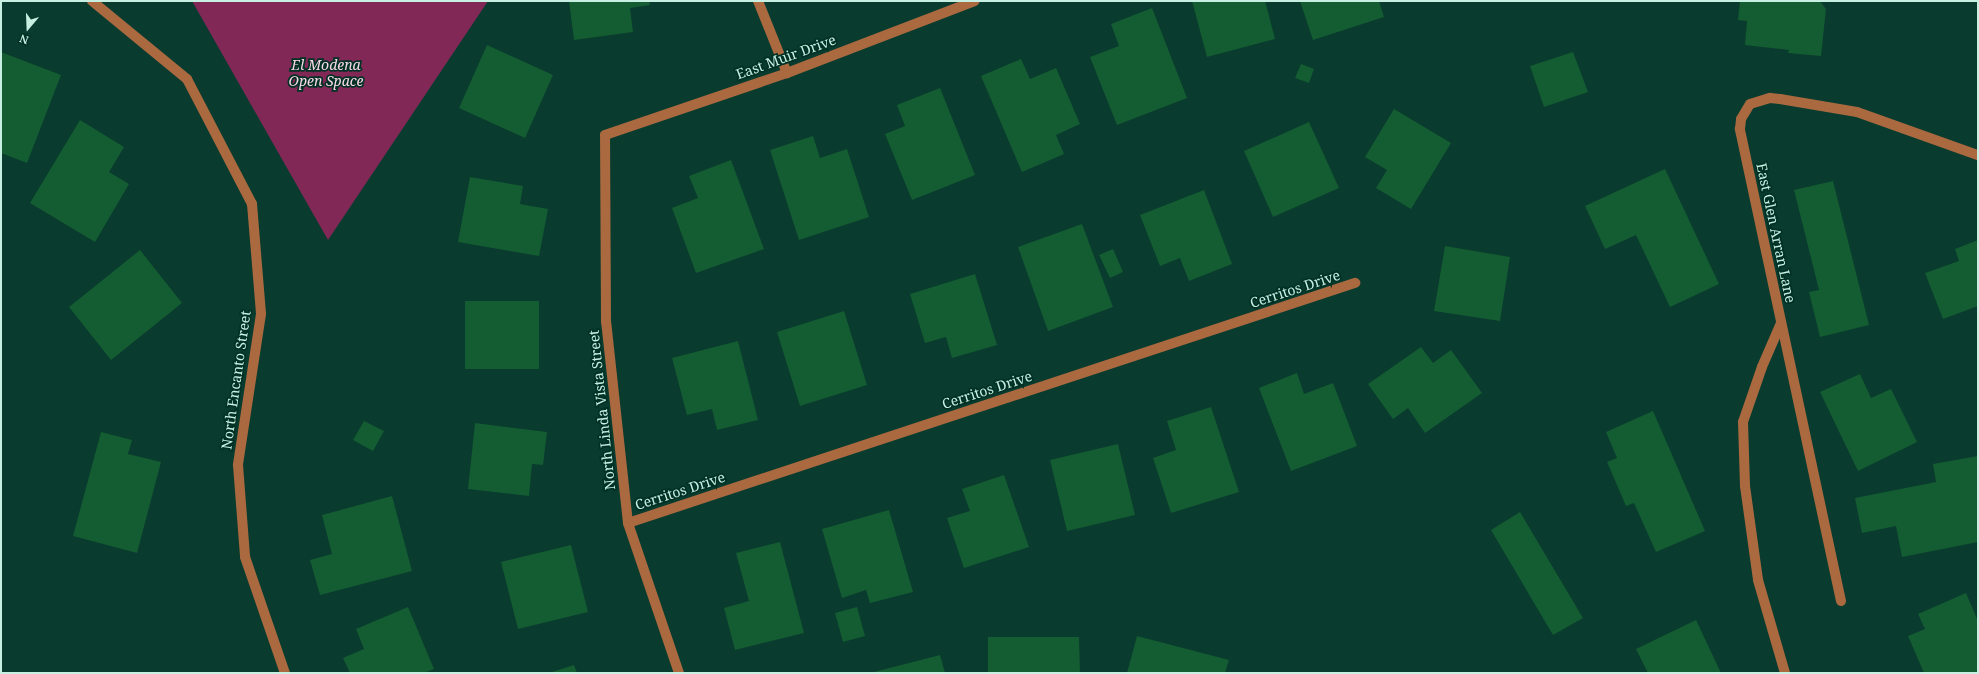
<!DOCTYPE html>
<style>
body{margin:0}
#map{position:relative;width:1979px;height:674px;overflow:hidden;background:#093b2f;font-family:"Noto Serif",serif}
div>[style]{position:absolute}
.green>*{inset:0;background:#812856}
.building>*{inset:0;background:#145c31}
.minor>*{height:10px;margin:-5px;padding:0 5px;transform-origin:5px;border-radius:5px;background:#aa693f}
span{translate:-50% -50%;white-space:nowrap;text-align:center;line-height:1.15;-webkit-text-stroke:3.5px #003125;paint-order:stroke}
.street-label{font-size:14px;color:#c7f0e2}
.park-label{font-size:14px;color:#f8d8e5;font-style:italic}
.frame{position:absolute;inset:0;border:2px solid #c7f0e2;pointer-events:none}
.north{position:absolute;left:8px;top:8px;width:40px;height:40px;-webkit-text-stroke:3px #003125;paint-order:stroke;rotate:199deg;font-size:11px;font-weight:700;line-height:16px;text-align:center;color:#c7f0e2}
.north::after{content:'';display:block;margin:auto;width:14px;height:18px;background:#c7f0e2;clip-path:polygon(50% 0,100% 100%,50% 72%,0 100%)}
</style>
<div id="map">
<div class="green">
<div style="clip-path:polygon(192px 1px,488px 1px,328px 240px)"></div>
</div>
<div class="building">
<div style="clip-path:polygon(569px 1px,649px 1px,650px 5px,630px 8px,633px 32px,574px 40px)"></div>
<div style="clip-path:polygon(1192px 1px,1265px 1px,1275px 39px,1207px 57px)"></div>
<div style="clip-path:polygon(1300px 1px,1379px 1px,1384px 17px,1313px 40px)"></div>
<div style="clip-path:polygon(1740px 1px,1820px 1px,1826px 9px,1821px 56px,1788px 53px,1789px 50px,1745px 45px,1747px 21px,1738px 20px)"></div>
<div style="clip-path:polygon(1152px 8px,1187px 98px,1117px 125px,1090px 57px,1119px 46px,1111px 24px)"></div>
<div style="clip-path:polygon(487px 45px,553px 75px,525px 138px,459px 108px)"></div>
<div style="clip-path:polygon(1px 52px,61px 75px,27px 163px,1px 153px)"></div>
<div style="clip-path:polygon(1573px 52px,1588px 92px,1544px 107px,1530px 66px)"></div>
<div style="clip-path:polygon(1021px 59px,1030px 79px,1056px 68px,1080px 124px,1056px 135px,1064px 154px,1022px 172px,981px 76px)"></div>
<div style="clip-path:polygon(1301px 64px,1314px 69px,1309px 83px,1295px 78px)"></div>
<div style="clip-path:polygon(940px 88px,975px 175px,912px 200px,885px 134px,905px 126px,897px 105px)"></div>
<div style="clip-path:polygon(1394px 109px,1451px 143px,1411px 209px,1376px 188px,1387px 170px,1365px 157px)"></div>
<div style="clip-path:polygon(80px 120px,124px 147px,109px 172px,129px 184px,95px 242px,30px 203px)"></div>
<div style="clip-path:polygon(1309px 122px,1339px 188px,1273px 217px,1244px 151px)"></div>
<div style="clip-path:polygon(813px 136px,820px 158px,847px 149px,869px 217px,799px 240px,770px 150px)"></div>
<div style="clip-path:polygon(731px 160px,764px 249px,696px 273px,672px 208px,698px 198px,689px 176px)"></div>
<div style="clip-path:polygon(1665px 169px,1719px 284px,1670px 307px,1636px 235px,1605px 249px,1585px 206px)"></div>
<div style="clip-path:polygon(470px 177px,523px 186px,520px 204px,548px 209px,539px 256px,458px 242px)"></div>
<div style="clip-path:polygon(1833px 181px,1869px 325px,1820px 337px,1809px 292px,1819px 290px,1794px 190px)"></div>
<div style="clip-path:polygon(1204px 190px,1232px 264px,1189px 281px,1180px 258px,1160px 266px,1140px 215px)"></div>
<div style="clip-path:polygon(1082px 224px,1113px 307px,1048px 331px,1018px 247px)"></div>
<div style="clip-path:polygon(1978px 240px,1978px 306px,1943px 319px,1925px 273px,1959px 261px,1955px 249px)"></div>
<div style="clip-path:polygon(1445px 246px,1510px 257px,1500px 321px,1434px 311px)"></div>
<div style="clip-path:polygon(1113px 249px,1123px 272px,1110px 278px,1099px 255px)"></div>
<div style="clip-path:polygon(140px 250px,182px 303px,111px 360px,69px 307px)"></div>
<div style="clip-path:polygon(975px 274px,997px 345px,952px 358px,946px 337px,925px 343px,910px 294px)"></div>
<div style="clip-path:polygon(465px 301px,539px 301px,539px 369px,465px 369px)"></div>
<div style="clip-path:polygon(844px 311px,867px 385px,800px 406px,777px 332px)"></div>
<div style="clip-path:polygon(738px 341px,758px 420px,717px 430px,712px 409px,687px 415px,672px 358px)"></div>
<div style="clip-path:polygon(1421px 347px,1433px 363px,1451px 350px,1482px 393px,1425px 433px,1408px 408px,1393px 419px,1368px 384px)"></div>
<div style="clip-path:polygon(1297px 373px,1304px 394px,1333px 383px,1357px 446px,1291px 471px,1259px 388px)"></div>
<div style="clip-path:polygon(1860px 374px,1871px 398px,1891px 389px,1917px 442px,1858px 471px,1820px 392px)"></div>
<div style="clip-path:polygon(1211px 407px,1239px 492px,1171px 513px,1153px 458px,1176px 450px,1167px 421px)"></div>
<div style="clip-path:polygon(1653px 411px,1705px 531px,1656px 552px,1634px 503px,1626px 506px,1607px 462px,1617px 458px,1606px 432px)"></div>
<div style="clip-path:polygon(364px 421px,384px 431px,373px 451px,353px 440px)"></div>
<div style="clip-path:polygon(475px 423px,547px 432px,543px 465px,532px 464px,529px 496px,468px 489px)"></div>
<div style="clip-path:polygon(101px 432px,132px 440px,128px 454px,161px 462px,137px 553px,73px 536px)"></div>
<div style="clip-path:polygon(1118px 444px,1135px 515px,1067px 531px,1050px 460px)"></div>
<div style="clip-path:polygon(1978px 456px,1978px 542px,1902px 557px,1896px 526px,1862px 533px,1855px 498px,1936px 482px,1933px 464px)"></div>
<div style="clip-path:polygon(1004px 475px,1029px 547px,964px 568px,947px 518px,970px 511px,962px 489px)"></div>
<div style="clip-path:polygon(392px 496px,412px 571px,320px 595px,310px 560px,332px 554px,322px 515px)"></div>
<div style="clip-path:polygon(889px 510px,913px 592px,870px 603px,866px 590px,842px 598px,822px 529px)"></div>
<div style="clip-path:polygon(1520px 512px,1583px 618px,1553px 635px,1491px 530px)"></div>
<div style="clip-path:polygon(780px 542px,804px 633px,735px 650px,724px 608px,749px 601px,736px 553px)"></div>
<div style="clip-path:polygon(571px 545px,588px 612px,518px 629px,501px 562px)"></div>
<div style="clip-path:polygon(1966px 593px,1978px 621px,1978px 671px,1973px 673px,1924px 673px,1908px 636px,1925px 629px,1918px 614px)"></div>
<div style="clip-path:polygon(408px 607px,434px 669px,424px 673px,350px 673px,343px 658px,364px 649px,356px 629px)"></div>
<div style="clip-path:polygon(857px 607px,865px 636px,843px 642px,835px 613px)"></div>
<div style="clip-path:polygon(1696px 620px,1721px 673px,1648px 673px,1636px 649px)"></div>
<div style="clip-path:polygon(1137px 636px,1229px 660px,1225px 673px,1127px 673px)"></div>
<div style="clip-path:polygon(988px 637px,1079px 637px,1080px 673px,988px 673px)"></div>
<div style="clip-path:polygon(940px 655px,945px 673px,874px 673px,874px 672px)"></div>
<div style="clip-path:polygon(574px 665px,577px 673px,549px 673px)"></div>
</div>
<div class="minor">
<div style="left:92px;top:1px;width:123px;rotate:39.4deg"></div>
<div style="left:187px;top:79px;width:141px;rotate:62.5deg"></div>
<div style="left:252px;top:204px;width:110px;rotate:85.3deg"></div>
<div style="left:261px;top:314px;width:153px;rotate:98.7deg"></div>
<div style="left:238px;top:465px;width:92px;rotate:85.6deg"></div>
<div style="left:245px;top:557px;width:123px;rotate:71deg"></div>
<div style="left:758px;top:1px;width:78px;rotate:68.1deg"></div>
<div style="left:1781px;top:323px;width:48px;rotate:113.4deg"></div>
<div style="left:1762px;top:367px;width:58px;rotate:109.1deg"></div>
<div style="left:1743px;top:422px;width:64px;rotate:88.2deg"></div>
<div style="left:1745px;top:486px;width:95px;rotate:82.1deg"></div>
<div style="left:1758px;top:580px;width:97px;rotate:73.8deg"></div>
<div style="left:628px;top:523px;width:766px;rotate:-18.27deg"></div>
<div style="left:1841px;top:601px;width:483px;rotate:-102.1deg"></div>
<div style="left:1740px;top:129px;width:10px;rotate:-84deg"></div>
<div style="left:1741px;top:119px;width:17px;rotate:-59deg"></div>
<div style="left:1750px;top:104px;width:21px;rotate:-17deg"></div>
<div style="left:1770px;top:98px;width:10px;rotate:6deg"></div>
<div style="left:1780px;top:99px;width:78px;rotate:9.6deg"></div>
<div style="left:1857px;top:112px;width:128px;rotate:19.6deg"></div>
<div style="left:679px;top:673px;width:158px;rotate:-108.8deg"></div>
<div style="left:628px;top:523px;width:202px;rotate:-96.2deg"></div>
<div style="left:606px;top:322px;width:187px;rotate:-90.3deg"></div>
<div style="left:605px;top:135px;width:192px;rotate:-18.8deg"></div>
<div style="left:787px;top:73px;width:201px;rotate:-21deg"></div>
</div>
<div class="street-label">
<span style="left:786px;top:57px;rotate:-20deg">East Muir Drive</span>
<span style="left:1776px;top:233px;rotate:78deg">East Glen Arran Lane</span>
<span style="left:1295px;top:289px;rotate:-18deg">Cerritos Drive</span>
<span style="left:236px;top:380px;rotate:-82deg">North Encanto Street</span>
<span style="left:987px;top:390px;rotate:-18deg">Cerritos Drive</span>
<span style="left:602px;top:410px;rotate:-96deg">North Linda Vista Street</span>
<span style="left:680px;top:491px;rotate:-18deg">Cerritos Drive</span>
</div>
<div class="park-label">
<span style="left:326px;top:73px">El Modena<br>Open Space</span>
</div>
<div class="frame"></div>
<div class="north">N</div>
</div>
